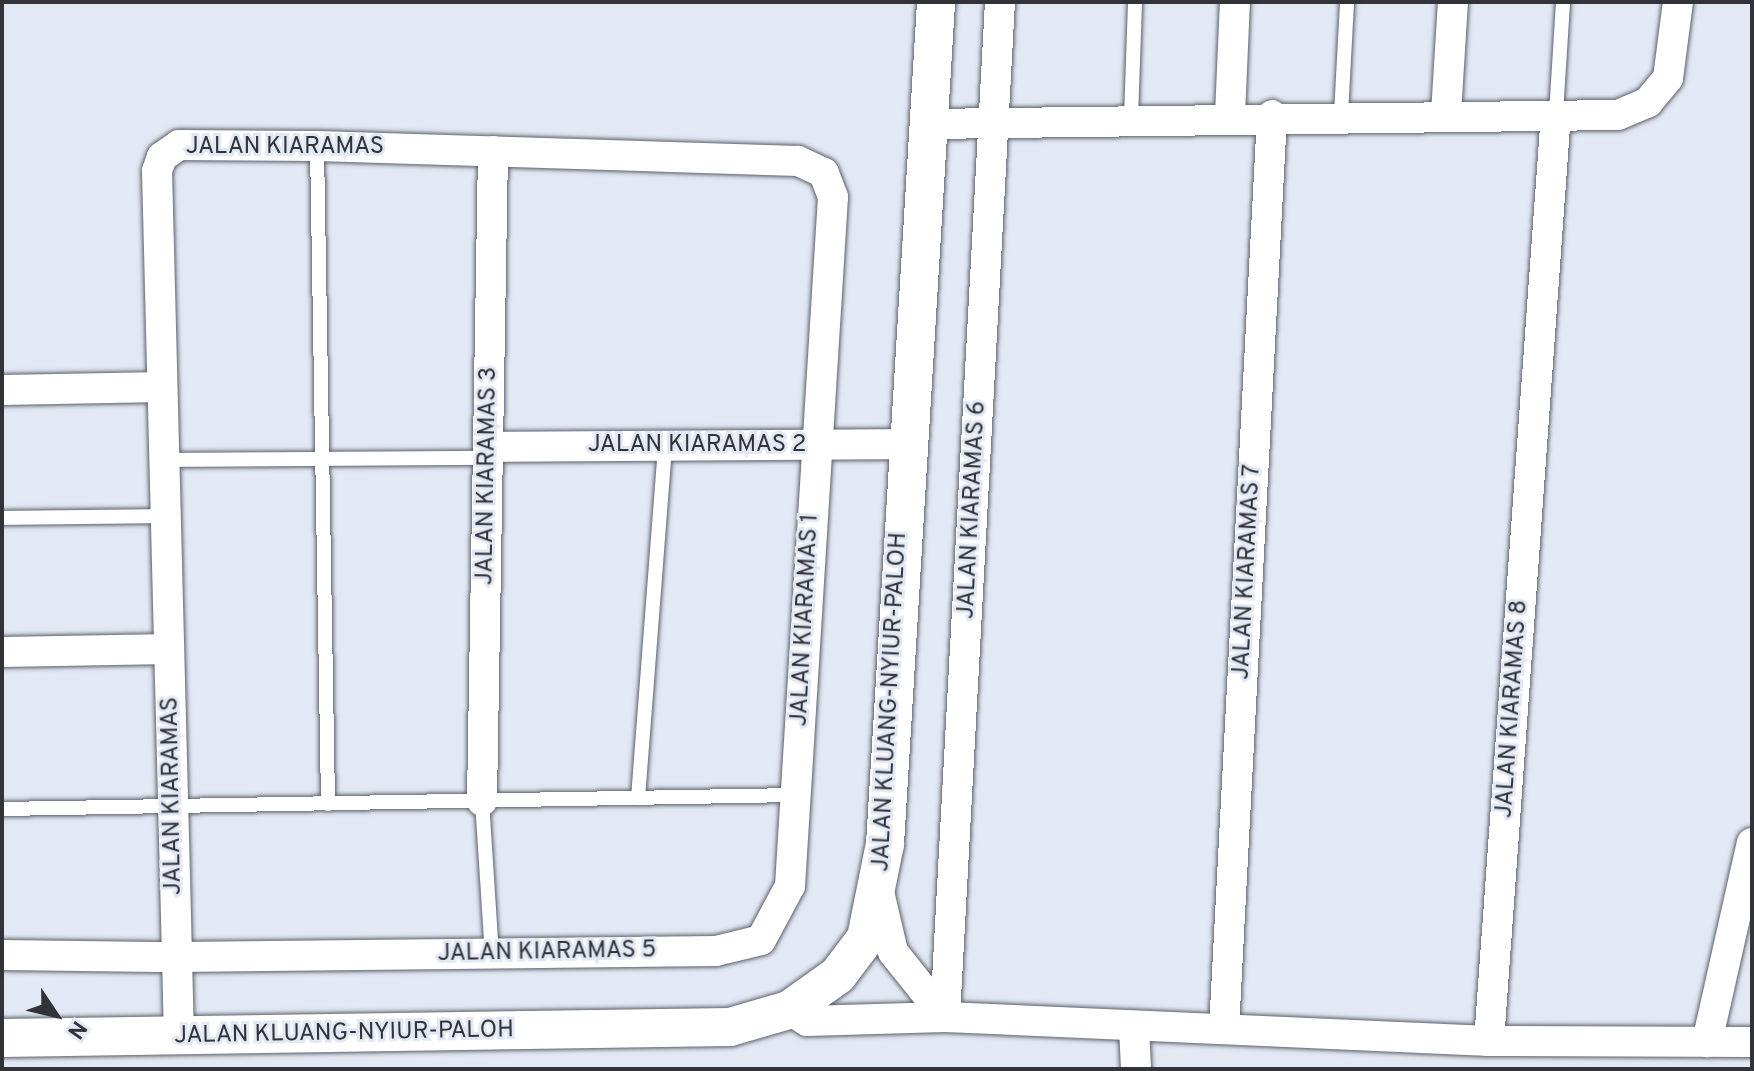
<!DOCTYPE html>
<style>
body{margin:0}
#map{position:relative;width:1754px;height:1071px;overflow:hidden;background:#e2e8f4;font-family:Overpass,sans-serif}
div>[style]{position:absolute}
.roads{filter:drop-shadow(0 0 2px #5b606a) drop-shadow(0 0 2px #5b606a)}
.service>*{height:14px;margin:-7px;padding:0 7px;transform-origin:7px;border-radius:7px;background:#fff}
.minor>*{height:30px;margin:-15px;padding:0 15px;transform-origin:15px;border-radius:15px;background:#fff}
.tertiary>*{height:38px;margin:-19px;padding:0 19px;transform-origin:19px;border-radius:19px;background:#fff}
span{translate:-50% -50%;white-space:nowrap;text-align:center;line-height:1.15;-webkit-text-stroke:6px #e2e8f4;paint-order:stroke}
.street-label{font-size:24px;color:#313338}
.frame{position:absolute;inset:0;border:4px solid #313338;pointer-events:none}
.north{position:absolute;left:16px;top:975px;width:80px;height:80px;-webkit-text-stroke:6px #e2e8f4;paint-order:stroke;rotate:125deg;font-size:22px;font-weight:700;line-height:32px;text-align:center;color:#313338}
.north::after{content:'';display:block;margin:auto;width:28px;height:36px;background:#313338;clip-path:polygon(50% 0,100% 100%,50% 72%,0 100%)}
</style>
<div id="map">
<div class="roads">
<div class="service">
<div style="left:1341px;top:114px;width:112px;rotate:-86.9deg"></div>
<div style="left:1556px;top:114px;width:112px;rotate:-86.4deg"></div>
<div style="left:1131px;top:118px;width:116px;rotate:-88deg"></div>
<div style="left:317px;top:146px;width:658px;rotate:89.04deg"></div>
<div style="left:164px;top:460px;width:324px;rotate:-0.4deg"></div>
<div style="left:2px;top:518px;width:164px;rotate:-0.7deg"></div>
<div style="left:638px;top:798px;width:353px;rotate:-85.6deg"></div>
<div style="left:482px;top:801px;width:153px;rotate:86.3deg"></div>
<div style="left:2px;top:809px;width:793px;rotate:-1.01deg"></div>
</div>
<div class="minor">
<div style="left:1446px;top:113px;width:111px;rotate:-86.4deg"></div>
<div style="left:1230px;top:115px;width:113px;rotate:-87.5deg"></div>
<div style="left:928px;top:124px;width:690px;rotate:-0.75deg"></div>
<div style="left:1618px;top:115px;width:33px;rotate:-23deg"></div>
<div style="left:1648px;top:102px;width:31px;rotate:-50deg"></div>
<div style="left:1668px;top:78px;width:77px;rotate:-82.5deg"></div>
<div style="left:2px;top:390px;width:160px;rotate:-1.1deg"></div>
<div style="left:488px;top:447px;width:418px;rotate:-0.4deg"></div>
<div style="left:2px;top:652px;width:167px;rotate:-1deg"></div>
<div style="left:482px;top:801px;width:650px;rotate:-89.03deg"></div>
<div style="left:880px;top:896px;width:57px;rotate:76.9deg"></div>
<div style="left:893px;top:952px;width:83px;rotate:51.3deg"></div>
<div style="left:2px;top:955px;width:175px;rotate:0.7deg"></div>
<div style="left:177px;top:957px;width:539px;rotate:-0.64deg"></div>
<div style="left:716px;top:951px;width:46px;rotate:-13.7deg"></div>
<div style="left:761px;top:940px;width:61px;rotate:-61.8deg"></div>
<div style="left:790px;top:886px;width:690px;rotate:-86.43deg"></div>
<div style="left:833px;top:197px;width:26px;rotate:-111deg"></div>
<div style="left:824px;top:173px;width:29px;rotate:-155deg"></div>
<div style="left:798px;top:161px;width:481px;rotate:-178.2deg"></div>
<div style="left:317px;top:146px;width:138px;rotate:-179.6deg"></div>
<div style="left:179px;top:145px;width:21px;rotate:145deg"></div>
<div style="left:162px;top:157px;width:15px;rotate:110deg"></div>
<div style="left:157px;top:171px;width:786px;rotate:88.54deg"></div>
<div style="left:177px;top:957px;width:80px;rotate:88.6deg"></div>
<div style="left:789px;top:1010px;width:21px;rotate:31deg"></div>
<div style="left:807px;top:1021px;width:138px;rotate:-1.7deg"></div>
<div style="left:945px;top:1017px;width:545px;rotate:2.53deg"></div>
<div style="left:1489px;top:1041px;width:263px;rotate:0.2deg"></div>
<div style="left:945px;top:1017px;width:1016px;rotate:-86.9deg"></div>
<div style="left:1134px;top:1026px;width:43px;rotate:87.3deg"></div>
<div style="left:1224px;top:1029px;width:915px;rotate:-86.99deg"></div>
<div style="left:1489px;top:1041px;width:929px;rotate:-85.87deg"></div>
<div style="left:1707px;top:1042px;width:204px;rotate:-77.3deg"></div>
</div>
<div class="tertiary">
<div style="left:2px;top:1038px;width:728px;rotate:-0.87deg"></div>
<div style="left:730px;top:1027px;width:61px;rotate:-16.1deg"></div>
<div style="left:789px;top:1010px;width:60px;rotate:-35.5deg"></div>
<div style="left:838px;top:975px;width:46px;rotate:-52.9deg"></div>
<div style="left:866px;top:938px;width:96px;rotate:-78.6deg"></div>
<div style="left:885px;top:844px;width:844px;rotate:-86.53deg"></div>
</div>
</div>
<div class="street-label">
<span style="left:285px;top:148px">JALAN KIARAMAS</span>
<span style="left:697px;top:446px">JALAN KIARAMAS 2</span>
<span style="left:488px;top:476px;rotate:-89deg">JALAN KIARAMAS 3</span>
<span style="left:973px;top:510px;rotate:-87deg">JALAN KIARAMAS 6</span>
<span style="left:1248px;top:572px;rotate:-87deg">JALAN KIARAMAS 7</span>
<span style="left:806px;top:620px;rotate:-87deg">JALAN KIARAMAS 1</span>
<span style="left:891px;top:702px;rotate:-87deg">JALAN KLUANG-NYIUR-PALOH</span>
<span style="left:1513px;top:709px;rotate:-86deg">JALAN KIARAMAS 8</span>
<span style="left:173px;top:796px;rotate:-91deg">JALAN KIARAMAS</span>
<span style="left:547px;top:953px;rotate:-1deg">JALAN KIARAMAS 5</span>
<span style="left:344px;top:1034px;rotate:-1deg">JALAN KLUANG-NYIUR-PALOH</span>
</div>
<div class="frame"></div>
<div class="north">N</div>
</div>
